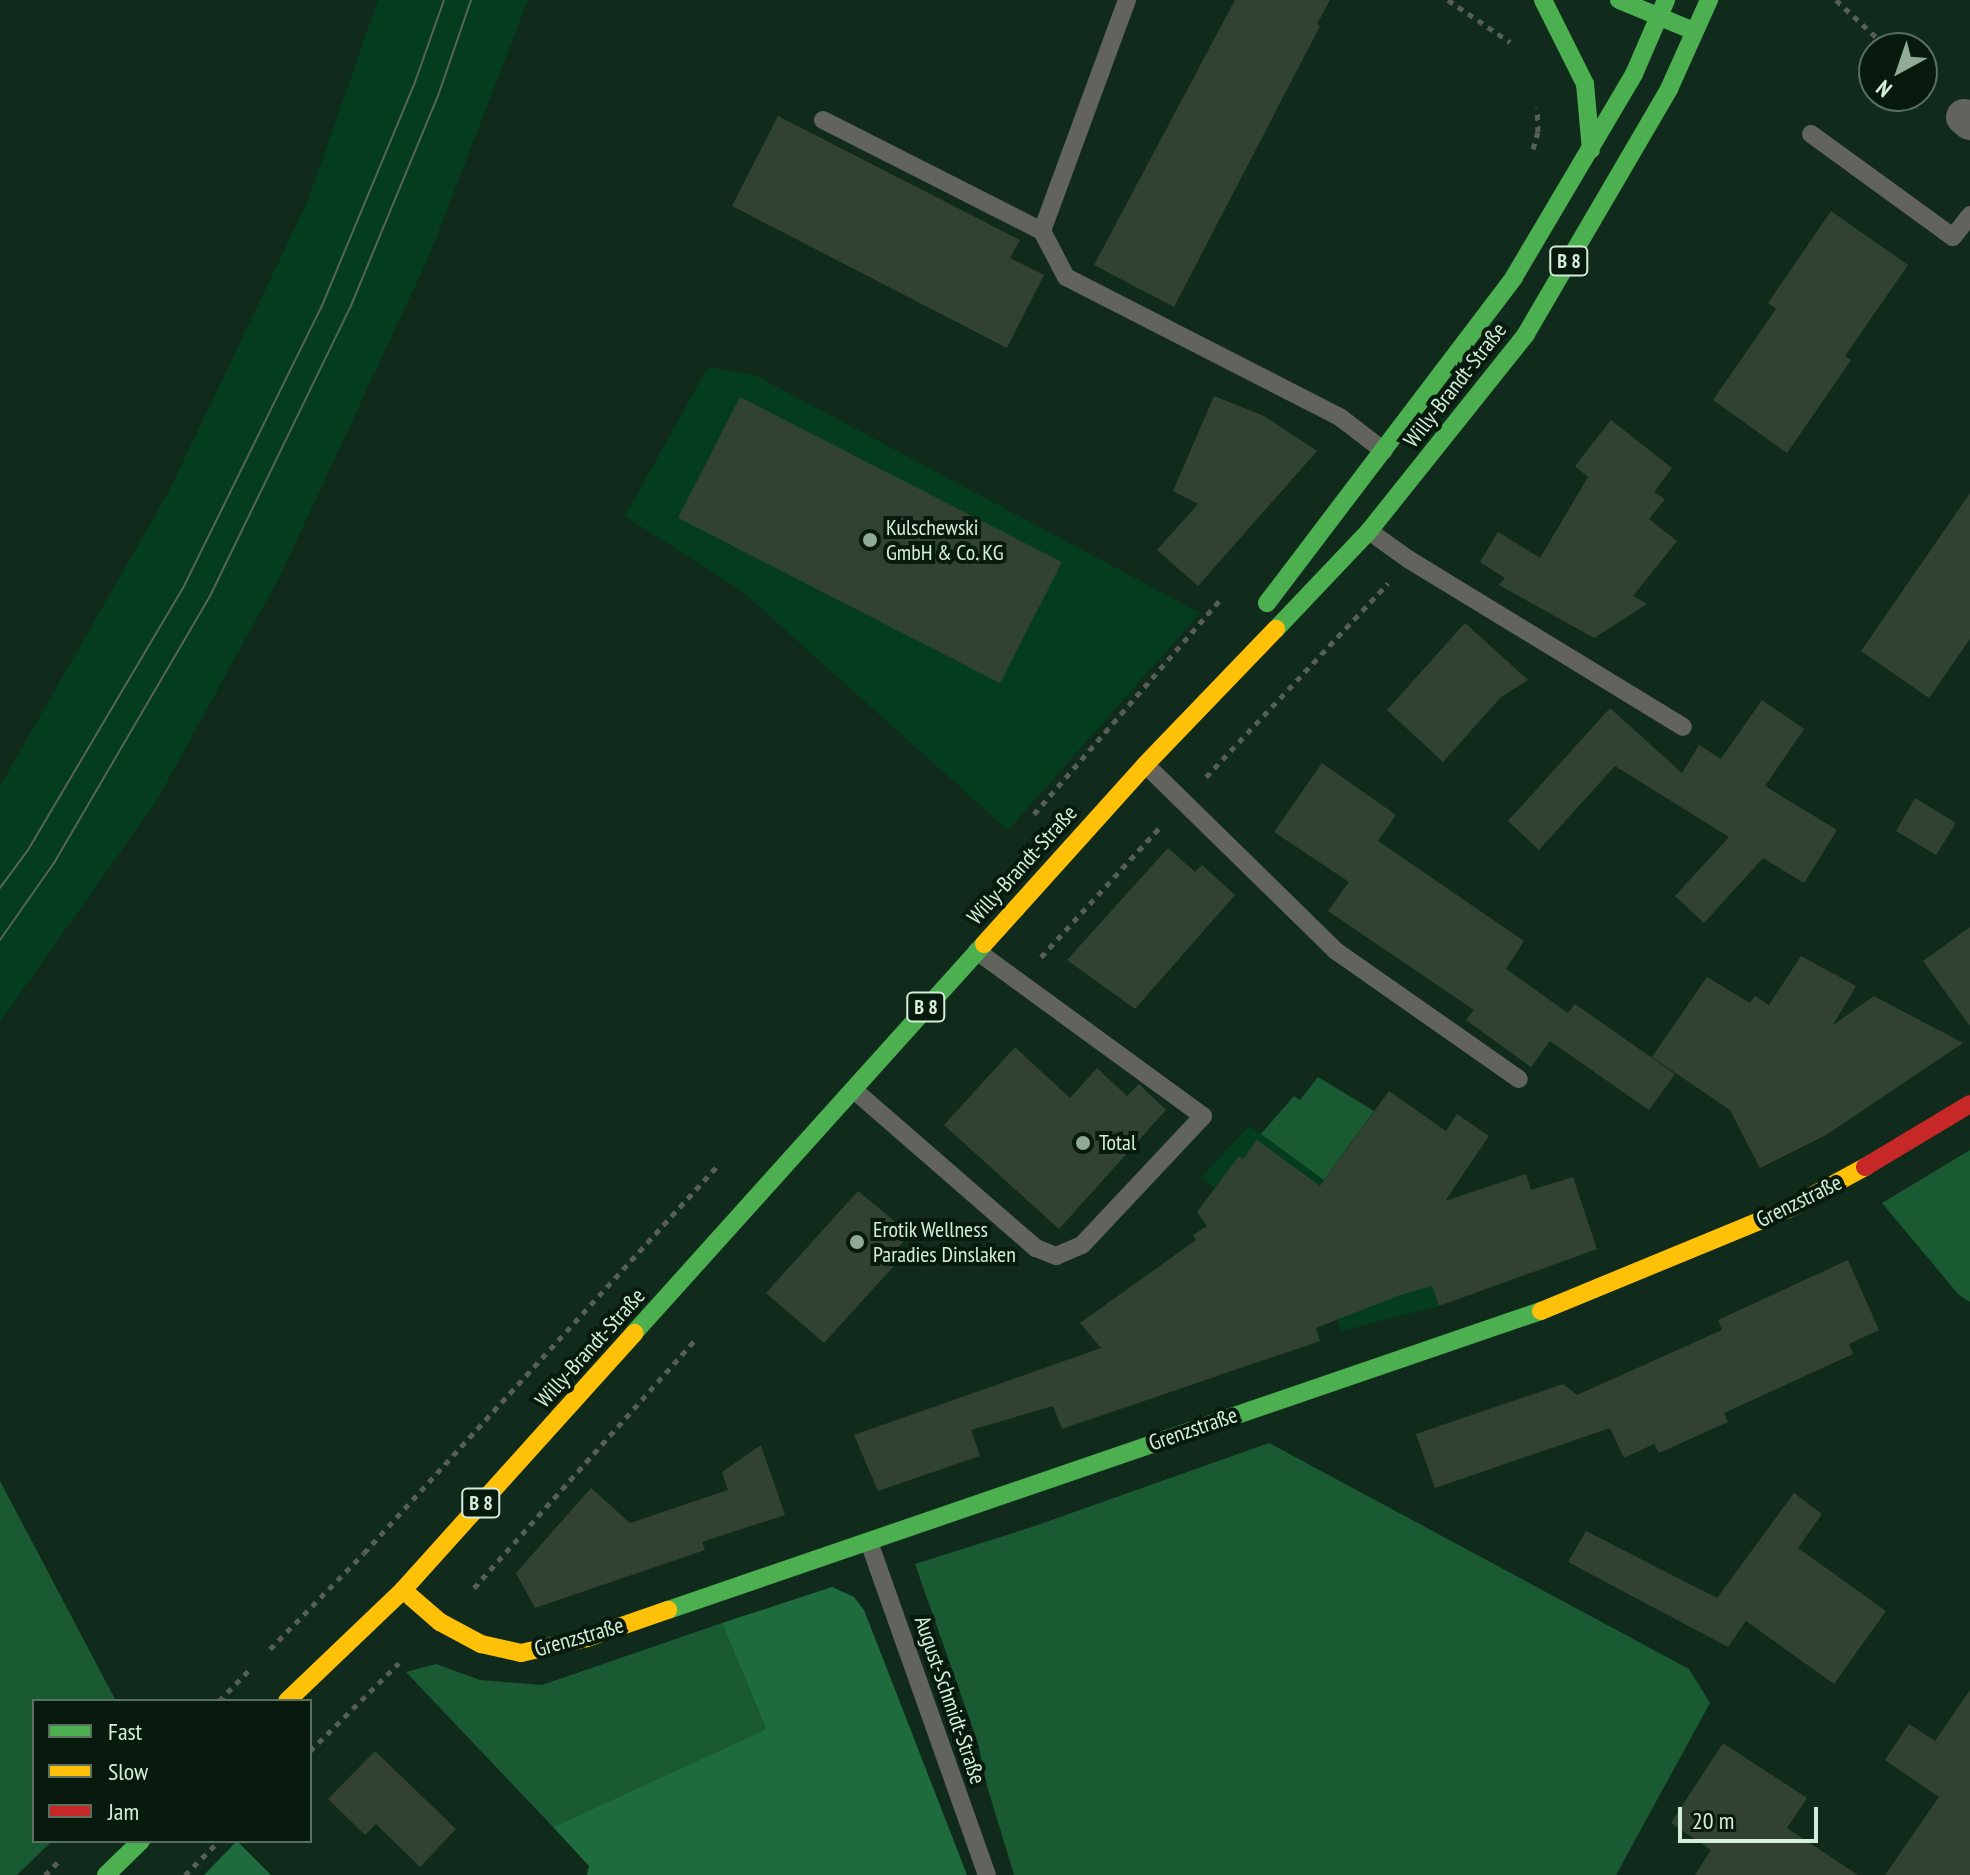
<!DOCTYPE html>
<meta charset="utf-8">
<style>
body{margin:0}
#map{position:relative;width:1970px;height:1875px;overflow:hidden;background:#102b1b;font-family:"PT Sans Narrow",sans-serif}
div>[style]{position:absolute}
.built>*{inset:0;background:#043d1d}
.green>*{inset:0;background:#1a5a32}
.forest>*{inset:0;background:#1e6c3d}
.building>*{inset:0;background:#314232}
.path>*{height:5px;margin-top:-2.5px;transform-origin:0;background:repeating-linear-gradient(90deg,#575e57 0 6px,transparent 0 12px)}
.lane>*{height:18px;margin:-9px;padding:0 9px;transform-origin:9px;border-radius:9px;background:#62635d}
.street>*{height:36px;margin:-18px;padding:0 18px;transform-origin:18px;border-radius:18px;background:#62635d}
.fast>*{height:18px;margin:-9px;padding:0 9px;transform-origin:9px;border-radius:9px;background:#4caf50}
.slow>*{height:18px;margin:-9px;padding:0 9px;transform-origin:9px;border-radius:9px;background:#ffc107}
.jam>*{height:18px;margin:-9px;padding:0 9px;transform-origin:9px;border-radius:9px;background:#c62828}
.tram>*{height:2px;margin:-1px;padding:0 1px;transform-origin:1px;border-radius:1px;background:#57645b}
.dots>*{width:22px;height:22px;translate:-50% -50%;box-sizing:border-box;border:4px solid #071a0d;border-radius:50%}
span{translate:-50% -50%;white-space:nowrap;text-align:center;line-height:1.15;-webkit-text-stroke:8px #071a0d;paint-order:stroke}
.shield-label span{padding:2px 6px;background:#071a0d;border:2px solid;border-radius:6px;-webkit-text-stroke-width:0}
.shield-label{font-size:20px;color:#d5eeda;font-weight:700}
.street-label{font-size:22px;color:#d5eeda}
.poi-label{font-size:22px;color:#d5eeda}
.left{translate:0 -50%;text-align:left}
.legend{position:absolute;left:32px;top:1699px;width:280px;height:144px;box-sizing:border-box;background:#071a0d;border:2px solid #596f5f;margin:0;padding:10px 14px;list-style:none;font-size:24px;color:#d5eeda}
.legend li{display:flex;align-items:center;gap:16px;height:40px}
.legend b{width:40px;border:2px solid #596f5f}
.north{position:absolute;left:1858px;top:32px;width:80px;height:80px;box-sizing:border-box;background:#071a0d;border:2px solid #596f5f;border-radius:50%;rotate:220deg;font-size:22px;font-weight:700;line-height:32px;text-align:center;color:#d5eeda}
.north::after{content:'';display:block;margin:auto;width:28px;height:36px;background:#90aa97;clip-path:polygon(50% 0,100% 100%,50% 72%,0 100%)}
.scale{position:absolute;left:1678px;top:1807px;width:140px;height:36px;box-sizing:border-box;border:4px solid #d5eeda;border-top:0;padding-left:10px;font-size:24px;line-height:28px;white-space:nowrap;color:#d5eeda;-webkit-text-stroke:6px #071a0d;paint-order:stroke}
</style>
<div id="map">
<div class="built">
<div style="clip-path:polygon(378px 0,528px 0,429px 256px,281px 574px,157px 800px,0 1022px,0 786px,168px 493px,307px 203px)"></div>
<div style="clip-path:polygon(708px 367px,755px 375px,1200px 613px,1008px 830px,743px 592px,625px 516px)"></div>
<div style="clip-path:polygon(1249px 1126px,1417px 1241px,1439px 1306px,1341px 1331px,1316px 1262px,1201px 1178px)"></div>
</div>
<div class="green">
<div style="clip-path:polygon(1318px 1077px,1374px 1111px,1324px 1180px,1261px 1134px,1294px 1096px,1300px 1100px)"></div>
<div style="clip-path:polygon(1970px 1150px,1970px 1302px,1959px 1295px,1882px 1203px)"></div>
<div style="clip-path:polygon(1269px 1443px,1689px 1669px,1710px 1703px,1616px 1875px,1014px 1875px,987px 1786px,978px 1743px,915px 1564px,1032px 1527px)"></div>
<div style="clip-path:polygon(0 1481px,116px 1701px,34px 1701px,34px 1841px,52px 1841px,17px 1875px,0 1875px)"></div>
<div style="clip-path:polygon(722px 1623px,766px 1729px,553px 1827px,406px 1672px,436px 1664px,480px 1680px,542px 1685px)"></div>
</div>
<div class="forest">
<div style="clip-path:polygon(832px 1587px,854px 1597px,864px 1610px,967px 1875px,587px 1875px,589px 1866px,553px 1827px,766px 1729px,722px 1623px)"></div>
<div style="clip-path:polygon(237px 1841px,271px 1875px,204px 1875px)"></div>
</div>
<div class="building">
<div style="clip-path:polygon(1235px 0,1330px 0,1317px 24px,1320px 26px,1174px 307px,1094px 265px)"></div>
<div style="clip-path:polygon(778px 116px,1020px 240px,1010px 258px,1044px 275px,1007px 348px,732px 206px)"></div>
<div style="clip-path:polygon(1831px 211px,1908px 265px,1845px 356px,1851px 360px,1787px 453px,1713px 400px,1776px 309px,1768px 303px)"></div>
<div style="clip-path:polygon(1214px 396px,1264px 416px,1317px 451px,1198px 586px,1157px 550px,1198px 504px,1173px 491px)"></div>
<div style="clip-path:polygon(740px 397px,1062px 562px,1000px 683px,678px 518px)"></div>
<div style="clip-path:polygon(1611px 420px,1672px 468px,1654px 492px,1665px 499px,1649px 519px,1677px 541px,1633px 596px,1647px 604px,1594px 638px,1499px 585px,1505px 578px,1480px 562px,1498px 532px,1540px 558px,1588px 477px,1575px 466px)"></div>
<div style="clip-path:polygon(1970px 493px,1970px 639px,1929px 698px,1861px 651px)"></div>
<div style="clip-path:polygon(1465px 623px,1528px 680px,1501px 697px,1443px 762px,1387px 710px)"></div>
<div style="clip-path:polygon(1762px 700px,1804px 729px,1765px 786px,1837px 830px,1804px 883px,1763px 858px,1704px 923px,1675px 896px,1729px 837px,1615px 766px,1539px 850px,1508px 821px,1610px 708px,1682px 773px,1699px 745px,1721px 759px)"></div>
<div style="clip-path:polygon(1322px 763px,1396px 815px,1378px 841px,1524px 941px,1506px 969px,1568px 1013px,1575px 1004px,1675px 1074px,1649px 1110px,1550px 1041px,1531px 1067px,1466px 1020px,1474px 1010px,1328px 911px,1349px 882px,1274px 832px)"></div>
<div style="clip-path:polygon(1915px 798px,1956px 823px,1936px 855px,1896px 831px)"></div>
<div style="clip-path:polygon(1168px 848px,1195px 872px,1202px 865px,1235px 895px,1135px 1009px,1067px 960px)"></div>
<div style="clip-path:polygon(1970px 927px,1970px 1026px,1923px 961px)"></div>
<div style="clip-path:polygon(1801px 956px,1856px 986px,1833px 1025px,1874px 996px,1963px 1043px,1826px 1135px,1760px 1168px,1730px 1110px,1652px 1057px,1707px 977px,1750px 1003px,1755px 996px,1769px 1005px)"></div>
<div style="clip-path:polygon(1015px 1047px,1070px 1098px,1097px 1068px,1127px 1096px,1139px 1084px,1166px 1110px,1059px 1229px,944px 1125px)"></div>
<div style="clip-path:polygon(1389px 1091px,1446px 1131px,1457px 1114px,1489px 1136px,1445px 1201px,1526px 1174px,1531px 1190px,1573px 1177px,1597px 1249px,1439px 1306px,1432px 1286px,1400px 1295px,1316px 1328px,1320px 1341px,1062px 1429px,1053px 1406px,971px 1430px,980px 1456px,878px 1491px,854px 1435px,1101px 1348px,1080px 1323px,1196px 1240px,1193px 1235px,1207px 1226px,1197px 1212px,1239px 1156px,1243px 1159px,1257px 1140px,1320px 1186px)"></div>
<div style="clip-path:polygon(858px 1191px,910px 1234px,896px 1250px,903px 1256px,824px 1343px,766px 1293px)"></div>
<div style="clip-path:polygon(1848px 1260px,1879px 1330px,1849px 1344px,1853px 1354px,1724px 1413px,1728px 1422px,1659px 1453px,1654px 1444px,1624px 1458px,1610px 1428px,1435px 1488px,1416px 1434px,1563px 1384px,1577px 1395px,1722px 1330px,1718px 1320px)"></div>
<div style="clip-path:polygon(761px 1445px,785px 1515px,702px 1542px,705px 1550px,535px 1608px,516px 1573px,591px 1488px,630px 1523px,728px 1490px,722px 1472px)"></div>
<div style="clip-path:polygon(1794px 1493px,1822px 1514px,1798px 1548px,1886px 1611px,1834px 1684px,1746px 1621px,1728px 1647px,1568px 1562px,1586px 1531px,1717px 1598px)"></div>
<div style="clip-path:polygon(1970px 1690px,1970px 1875px,1885px 1875px,1939px 1797px,1885px 1760px,1909px 1724px,1935px 1741px)"></div>
<div style="clip-path:polygon(1723px 1743px,1807px 1798px,1787px 1828px,1858px 1875px,1695px 1875px,1711px 1850px,1671px 1823px)"></div>
<div style="clip-path:polygon(375px 1751px,456px 1829px,420px 1867px,376px 1824px,365px 1835px,328px 1799px)"></div>
</div>
<div class="path">
<div style="left:1448px;top:0;width:75px;rotate:34.1deg"></div>
<div style="left:1836px;top:0;width:71px;rotate:42.7deg"></div>
<div style="left:1922px;top:79px;width:15px;rotate:42deg"></div>
<div style="left:1533px;top:149px;width:18px;rotate:-74deg"></div>
<div style="left:1538px;top:132px;width:24px;rotate:-92deg"></div>
<div style="left:1206px;top:777px;width:266px;rotate:-46.8deg"></div>
<div style="left:1034px;top:814px;width:286px;rotate:-49deg"></div>
<div style="left:1041px;top:957px;width:178px;rotate:-47.5deg"></div>
<div style="left:474px;top:1588px;width:331px;rotate:-48.3deg"></div>
<div style="left:270px;top:1649px;width:134px;rotate:-45.6deg"></div>
<div style="left:364px;top:1553px;width:528px;rotate:-47.61deg"></div>
<div style="left:219px;top:1701px;width:47px;rotate:-45.9deg"></div>
<div style="left:310px;top:1751px;width:125px;rotate:-44.7deg"></div>
<div style="left:45px;top:1875px;width:24px;rotate:-45deg"></div>
<div style="left:185px;top:1875px;width:48px;rotate:-45deg"></div>
</div>
<div class="lane">
<div style="left:823px;top:120px;width:246px;rotate:26.9deg"></div>
<div style="left:1042px;top:231px;width:52px;rotate:62.4deg"></div>
<div style="left:1066px;top:277px;width:309px;rotate:27.1deg"></div>
<div style="left:1341px;top:418px;width:54px;rotate:37.5deg"></div>
<div style="left:1811px;top:134px;width:175px;rotate:36deg"></div>
<div style="left:1953px;top:237px;width:28px;rotate:-52deg"></div>
<div style="left:1042px;top:231px;width:246px;rotate:-69.8deg"></div>
<div style="left:1369px;top:531px;width:48px;rotate:35.7deg"></div>
<div style="left:1408px;top:559px;width:322px;rotate:31.4deg"></div>
<div style="left:1146px;top:765px;width:266px;rotate:44.4deg"></div>
<div style="left:1336px;top:951px;width:223px;rotate:35deg"></div>
<div style="left:854px;top:1090px;width:241px;rotate:41deg"></div>
<div style="left:1036px;top:1248px;width:22px;rotate:22deg"></div>
<div style="left:1056px;top:1256px;width:28px;rotate:-23deg"></div>
<div style="left:1082px;top:1245px;width:177px;rotate:-46.8deg"></div>
<div style="left:1203px;top:1116px;width:280px;rotate:-143.9deg"></div>
<div style="left:869px;top:1542px;width:353px;rotate:70.5deg"></div>
</div>
<div class="street">
<div style="left:1964px;top:117px;width:8px;rotate:40deg"></div>
</div>
<div class="fast">
<div style="left:1543px;top:0;width:94px;rotate:63.4deg"></div>
<div style="left:1585px;top:84px;width:66px;rotate:84.8deg"></div>
<div style="left:1619px;top:0;width:81px;rotate:22.5deg"></div>
<div style="left:1267px;top:603px;width:409px;rotate:-52.8deg"></div>
<div style="left:1514px;top:277px;width:236px;rotate:-59.4deg"></div>
<div style="left:1634px;top:74px;width:81px;rotate:-66.6deg"></div>
<div style="left:1276px;top:629px;width:135px;rotate:-46.5deg"></div>
<div style="left:1369px;top:531px;width:252px;rotate:-51.4deg"></div>
<div style="left:1526px;top:334px;width:284px;rotate:-59.7deg"></div>
<div style="left:1669px;top:89px;width:98px;rotate:-65.8deg"></div>
<div style="left:634px;top:1333px;width:523px;rotate:-48.02deg"></div>
<div style="left:668px;top:1610px;width:923px;rotate:-18.91deg"></div>
<div style="left:106px;top:1875px;width:49px;rotate:-44.2deg"></div>
</div>
<div class="slow">
<div style="left:984px;top:944px;width:241px;rotate:-48deg"></div>
<div style="left:1145px;top:765px;width:189px;rotate:-46.1deg"></div>
<div style="left:1541px;top:1311px;width:267px;rotate:-22.4deg"></div>
<div style="left:1788px;top:1209px;width:88px;rotate:-28.6deg"></div>
<div style="left:403px;top:1590px;width:49px;rotate:40.9deg"></div>
<div style="left:440px;top:1622px;width:47px;rotate:28.2deg"></div>
<div style="left:481px;top:1644px;width:41px;rotate:12.7deg"></div>
<div style="left:521px;top:1653px;width:68px;rotate:-12.8deg"></div>
<div style="left:587px;top:1638px;width:86px;rotate:-19.1deg"></div>
<div style="left:287px;top:1701px;width:161px;rotate:-43.7deg"></div>
<div style="left:403px;top:1590px;width:346px;rotate:-48deg"></div>
</div>
<div class="jam">
<div style="left:1865px;top:1167px;width:122px;rotate:-31deg"></div>
</div>
<div class="tram">
<div style="left:0;top:888px;width:47px;rotate:-53.6deg"></div>
<div style="left:28px;top:850px;width:309px;rotate:-59.4deg"></div>
<div style="left:185px;top:584px;width:308px;rotate:-63.8deg"></div>
<div style="left:321px;top:308px;width:245px;rotate:-67.4deg"></div>
<div style="left:415px;top:82px;width:87px;rotate:-70.5deg"></div>
<div style="left:0;top:940px;width:94px;rotate:-55deg"></div>
<div style="left:54px;top:863px;width:309px;rotate:-59.7deg"></div>
<div style="left:210px;top:596px;width:320px;rotate:-64.1deg"></div>
<div style="left:350px;top:308px;width:230px;rotate:-67.5deg"></div>
<div style="left:438px;top:96px;width:102px;rotate:-71deg"></div>
</div>
<div class="dots">
<div style="left:870px;top:540px;background:#90aa97"></div>
<div style="left:1083px;top:1143px;background:#90aa97"></div>
<div style="left:857px;top:1242px;background:#90aa97"></div>
</div>
<div class="shield-label">
<span style="left:1569px;top:261px">B 8</span>
<span style="left:926px;top:1007px">B 8</span>
<span style="left:481px;top:1503px">B 8</span>
</div>
<div class="street-label">
<span style="left:1455px;top:385px;rotate:-52deg">Willy-Brandt-Straße</span>
<span style="left:1022px;top:865px;rotate:-48deg">Willy-Brandt-Straße</span>
<span style="left:1799px;top:1201px;rotate:-26deg">Grenzstraße</span>
<span style="left:590px;top:1348px;rotate:-48deg">Willy-Brandt-Straße</span>
<span style="left:1193px;top:1429px;rotate:-19deg">Grenzstraße</span>
<span style="left:579px;top:1637px;rotate:-16deg">Grenzstraße</span>
<span style="left:950px;top:1700px;rotate:71deg">August-Schmidt-Straße</span>
</div>
<div class="poi-label">
<span class="left" style="left:886px;top:540px">Kulschewski<br>GmbH &amp; Co. KG</span>
<span class="left" style="left:1099px;top:1143px">Total</span>
<span class="left" style="left:873px;top:1242px">Erotik Wellness<br>Paradies Dinslaken</span>
</div>
<ul class="legend">
<li><b style="height:10px;background:#4caf50"></b>Fast</li>
<li><b style="height:10px;background:#ffc107"></b>Slow</li>
<li><b style="height:10px;background:#c62828"></b>Jam</li>
</ul>
<div class="north">N</div>
<div class="scale">20 m</div>
</div>
